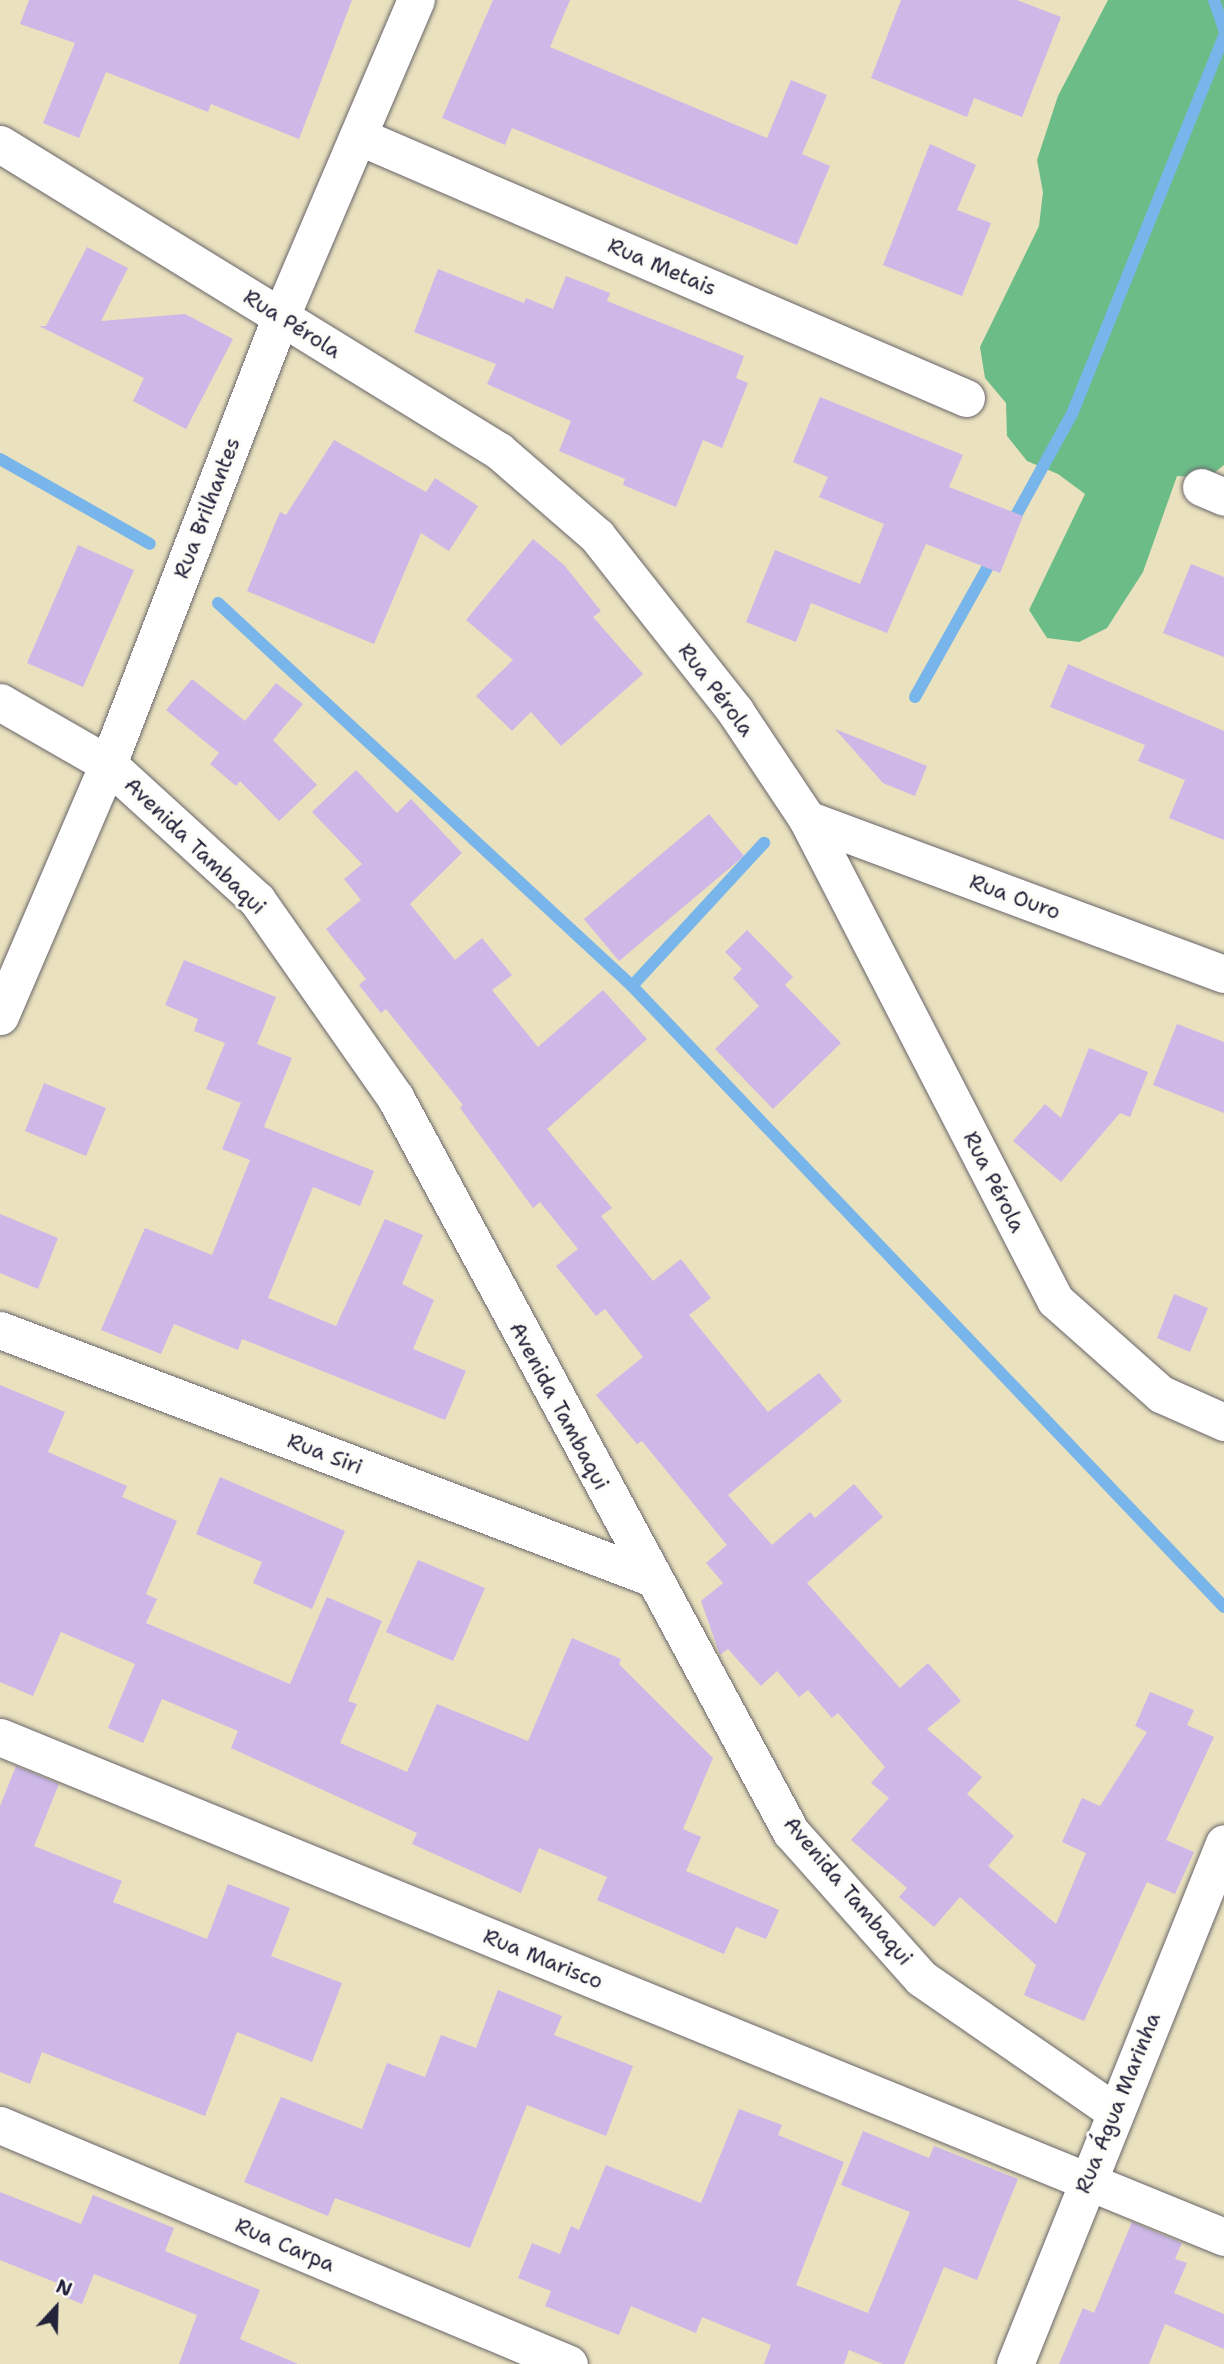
<!DOCTYPE html>
<meta charset="utf-8">
<style>
body{margin:0}
#map{position:relative;width:1224px;height:2364px;overflow:hidden;background:#eae1bf;font-family:"Shantell Sans",sans-serif}
div>[style]{position:absolute}
.forest>*{inset:0;background:#6cbc88}
.stream>*{height:12px;margin:-6px;padding:0 6px;transform-origin:6px;border-radius:6px;background:#78b5ea}
.building>*{inset:0;background:#cdb8e7}
.roads{filter:drop-shadow(0 0 2px #686569) drop-shadow(0 0 2px #686569)}
.minor>*{height:37px;margin:-18.5px;padding:0 18.5px;transform-origin:18.5px;border-radius:18.5px;background:#fff}
span{translate:-50% -50%;white-space:nowrap;text-align:center;line-height:1.15;-webkit-text-stroke:6px #fdfcf7;paint-order:stroke}
.street-label{font-size:21px;color:#22223b}
.north{position:absolute;left:21px;top:2273px;width:70px;height:70px;-webkit-text-stroke:5px #fdfcf7;paint-order:stroke;rotate:22deg;font-size:19px;font-weight:700;line-height:28px;text-align:center;color:#22223b}
.north::after{content:'';display:block;margin:auto;width:24px;height:32px;background:#22223b;clip-path:polygon(50% 0,100% 100%,50% 72%,0 100%)}
</style>
<div id="map">
<div class="forest">
<div style="clip-path:polygon(1108px 0,1224px 0,1224px 465px,1208px 478px,1177px 476px,1143px 572px,1107px 628px,1079px 642px,1047px 638px,1029px 610px,1085px 494px,1058px 474px,1027px 461px,1007px 436px,1006px 403px,985px 378px,980px 347px,1039px 226px,1043px 192px,1037px 160px,1058px 96px)"></div>
</div>
<div class="stream">
<div style="left:1214px;top:0;width:31px;rotate:71deg"></div>
<div style="left:0;top:459px;width:172px;rotate:29.5deg"></div>
<div style="left:1009px;top:528px;width:130px;rotate:-61.1deg"></div>
<div style="left:1072px;top:414px;width:408px;rotate:-68.1deg"></div>
<div style="left:218px;top:603px;width:564px;rotate:42.77deg"></div>
<div style="left:632px;top:986px;width:858px;rotate:46.37deg"></div>
<div style="left:915px;top:697px;width:164px;rotate:-60.8deg"></div>
<div style="left:632px;top:986px;width:195px;rotate:-47.3deg"></div>
</div>
<div class="building">
<div style="clip-path:polygon(29px 0,352px 0,299px 139px,211px 104px,208px 112px,106px 72px,79px 138px,43px 123px,75px 43px,20px 24px)"></div>
<div style="clip-path:polygon(493px 0,570px 0,550px 47px,767px 138px,791px 80px,827px 95px,802px 154px,830px 166px,797px 245px,512px 128px,505px 145px,442px 118px)"></div>
<div style="clip-path:polygon(901px 0,1017px 0,1061px 17px,1022px 117px,974px 98px,967px 117px,871px 78px)"></div>
<div style="clip-path:polygon(930px 144px,976px 165px,957px 210px,991px 223px,962px 296px,883px 265px)"></div>
<div style="clip-path:polygon(87px 247px,128px 268px,101px 321px,185px 314px,233px 339px,186px 429px,133px 401px,144px 378px,39px 326px,46px 326px)"></div>
<div style="clip-path:polygon(438px 269px,524px 303px,526px 298px,553px 309px,566px 276px,610px 293px,607px 301px,744px 356px,736px 378px,748px 383px,722px 448px,703px 440px,676px 507px,623px 485px,625px 479px,559px 451px,571px 421px,487px 384px,496px 364px,414px 332px)"></div>
<div style="clip-path:polygon(820px 397px,963px 455px,949px 487px,1023px 516px,1000px 573px,926px 544px,887px 633px,811px 603px,796px 642px,746px 622px,775px 550px,860px 584px,884px 524px,819px 497px,828px 477px,793px 462px)"></div>
<div style="clip-path:polygon(334px 440px,426px 492px,435px 478px,478px 506px,449px 551px,421px 533px,374px 644px,247px 591px,280px 512px,286px 515px)"></div>
<div style="clip-path:polygon(533px 539px,564px 565px,601px 611px,593px 617px,643px 674px,561px 746px,531px 712px,512px 731px,476px 696px,513px 660px,466px 620px)"></div>
<div style="clip-path:polygon(78px 545px,134px 570px,83px 687px,27px 663px)"></div>
<div style="clip-path:polygon(1191px 564px,1224px 577px,1224px 657px,1163px 633px)"></div>
<div style="clip-path:polygon(1068px 664px,1224px 731px,1224px 840px,1169px 818px,1185px 780px,1138px 761px,1145px 745px,1050px 707px)"></div>
<div style="clip-path:polygon(192px 679px,245px 721px,276px 683px,303px 704px,273px 740px,317px 785px,279px 821px,240px 781px,236px 786px,210px 764px,219px 753px,166px 710px)"></div>
<div style="clip-path:polygon(835px 729px,927px 766px,915px 796px,883px 783px)"></div>
<div style="clip-path:polygon(356px 770px,397px 813px,411px 799px,462px 853px,410px 904px,455px 960px,482px 938px,512px 975px,492px 990px,538px 1047px,603px 990px,647px 1039px,547px 1129px,612px 1208px,601px 1216px,653px 1281px,681px 1259px,711px 1298px,689px 1315px,768px 1412px,819px 1373px,842px 1401px,728px 1495px,772px 1545px,810px 1512px,815px 1518px,854px 1484px,883px 1517px,807px 1583px,900px 1688px,928px 1663px,961px 1701px,927px 1729px,982px 1777px,967px 1794px,1014px 1836px,988px 1866px,1056px 1924px,1086px 1853px,1062px 1842px,1082px 1798px,1100px 1806px,1147px 1732px,1135px 1726px,1150px 1692px,1194px 1710px,1187px 1725px,1214px 1737px,1166px 1840px,1194px 1852px,1175px 1894px,1147px 1882px,1084px 2021px,1024px 1995px,1036px 1965px,960px 1897px,934px 1927px,899px 1897px,907px 1888px,851px 1840px,889px 1798px,871px 1783px,885px 1767px,838px 1713px,832px 1718px,808px 1690px,799px 1697px,777px 1671px,761px 1686px,728px 1649px,720px 1655px,701px 1601px,723px 1583px,706px 1563px,727px 1545px,642px 1441px,637px 1444px,596px 1395px,643px 1357px,605px 1309px,596px 1316px,556px 1266px,578px 1249px,540px 1202px,533px 1208px,460px 1108px,463px 1105px,386px 1009px,381px 1013px,359px 985px,366px 979px,326px 929px,361px 900px,344px 879px,362px 864px,312px 812px)"></div>
<div style="clip-path:polygon(709px 814px,744px 856px,619px 961px,584px 919px)"></div>
<div style="clip-path:polygon(747px 930px,793px 977px,785px 985px,841px 1043px,773px 1109px,715px 1049px,759px 1006px,733px 978px,742px 969px,725px 952px)"></div>
<div style="clip-path:polygon(184px 960px,276px 997px,257px 1044px,292px 1058px,264px 1127px,374px 1171px,360px 1206px,313px 1187px,268px 1298px,336px 1326px,385px 1219px,423px 1235px,402px 1284px,434px 1300px,413px 1349px,466px 1371px,445px 1420px,242px 1339px,238px 1350px,174px 1324px,161px 1354px,101px 1330px,145px 1228px,212px 1255px,250px 1160px,222px 1149px,241px 1103px,206px 1089px,225px 1043px,194px 1031px,198px 1019px,165px 1005px)"></div>
<div style="clip-path:polygon(1177px 1024px,1224px 1042px,1224px 1113px,1153px 1085px)"></div>
<div style="clip-path:polygon(1089px 1048px,1148px 1072px,1130px 1117px,1120px 1113px,1061px 1182px,1013px 1141px,1045px 1104px,1061px 1118px)"></div>
<div style="clip-path:polygon(44px 1083px,106px 1108px,86px 1156px,25px 1131px)"></div>
<div style="clip-path:polygon(0 1214px,58px 1238px,38px 1289px,0 1273px)"></div>
<div style="clip-path:polygon(1174px 1294px,1208px 1308px,1190px 1352px,1157px 1338px)"></div>
<div style="clip-path:polygon(0 1385px,65px 1412px,48px 1452px,127px 1486px,122px 1497px,177px 1521px,146px 1594px,157px 1599px,146px 1623px,290px 1684px,327px 1597px,382px 1621px,348px 1701px,357px 1704px,340px 1743px,407px 1772px,437px 1704px,528px 1741px,572px 1638px,621px 1659px,619px 1664px,713px 1758px,683px 1829px,701px 1837px,686px 1871px,779px 1910px,766px 1939px,736px 1927px,724px 1954px,597px 1900px,607px 1877px,539px 1848px,521px 1893px,412px 1844px,417px 1833px,231px 1748px,238px 1731px,162px 1699px,143px 1743px,108px 1728px,135px 1664px,61px 1632px,33px 1696px,0 1682px)"></div>
<div style="clip-path:polygon(220px 1477px,345px 1531px,312px 1609px,253px 1583px,262px 1562px,196px 1534px)"></div>
<div style="clip-path:polygon(418px 1560px,485px 1588px,453px 1661px,386px 1632px)"></div>
<div style="clip-path:polygon(16px 1766px,59px 1784px,34px 1846px,122px 1881px,113px 1902px,207px 1939px,228px 1884px,290px 1908px,271px 1956px,342px 1983px,312px 2062px,237px 2032px,205px 2116px,42px 2052px,30px 2084px,0 2072px,0 1806px)"></div>
<div style="clip-path:polygon(498px 1990px,562px 2016px,554px 2035px,633px 2066px,606px 2136px,527px 2105px,470px 2248px,335px 2198px,328px 2216px,244px 2182px,281px 2097px,362px 2129px,387px 2063px,425px 2077px,441px 2035px,476px 2048px)"></div>
<div style="clip-path:polygon(739px 2109px,782px 2125px,778px 2135px,844px 2162px,796px 2285px,868px 2313px,910px 2212px,841px 2185px,863px 2131px,929px 2158px,934px 2146px,1018px 2179px,977px 2280px,944px 2267px,904px 2364px,883px 2364px,849px 2350px,844px 2364px,764px 2364px,771px 2345px,702px 2317px,696px 2333px,631px 2306px,619px 2335px,545px 2306px,551px 2291px,518px 2278px,532px 2243px,560px 2254px,571px 2226px,579px 2230px,606px 2165px,701px 2203px)"></div>
<div style="clip-path:polygon(0 2192px,81px 2224px,93px 2195px,174px 2228px,165px 2251px,260px 2290px,240px 2339px,298px 2364px,179px 2364px,197px 2315px,94px 2274px,82px 2304px,53px 2292px,57px 2283px,0 2260px)"></div>
<div style="clip-path:polygon(1132px 2222px,1182px 2243px,1175px 2259px,1187px 2263px,1174px 2293px,1224px 2314px,1224px 2349px,1165px 2324px,1149px 2364px,1059px 2364px,1083px 2308px,1094px 2313px)"></div>
</div>
<div class="roads">
<div class="minor">
<div style="left:358px;top:136px;width:662px;rotate:23.31deg"></div>
<div style="left:0;top:144px;width:586px;rotate:31.6deg"></div>
<div style="left:499px;top:451px;width:130px;rotate:40.9deg"></div>
<div style="left:597px;top:536px;width:223px;rotate:51.7deg"></div>
<div style="left:735px;top:711px;width:130px;rotate:56.3deg"></div>
<div style="left:807px;top:819px;width:541px;rotate:62.72deg"></div>
<div style="left:1055px;top:1300px;width:142px;rotate:41.6deg"></div>
<div style="left:1161px;top:1394px;width:69px;rotate:24deg"></div>
<div style="left:1201px;top:487px;width:25px;rotate:23deg"></div>
<div style="left:0;top:702px;width:125px;rotate:29.9deg"></div>
<div style="left:108px;top:764px;width:202px;rotate:42.4deg"></div>
<div style="left:257px;top:900px;width:241px;rotate:55deg"></div>
<div style="left:395px;top:1097px;width:835px;rotate:61.69deg"></div>
<div style="left:791px;top:1832px;width:195px;rotate:48.3deg"></div>
<div style="left:921px;top:1978px;width:236px;rotate:34.6deg"></div>
<div style="left:807px;top:819px;width:445px;rotate:20.4deg"></div>
<div style="left:0;top:1016px;width:274px;rotate:-66.8deg"></div>
<div style="left:108px;top:764px;width:480px;rotate:-68.9deg"></div>
<div style="left:281px;top:316px;width:344px;rotate:-66.9deg"></div>
<div style="left:0;top:1330px;width:695px;rotate:20.81deg"></div>
<div style="left:0;top:1737px;width:1322px;rotate:22.22deg"></div>
<div style="left:0;top:2125px;width:617px;rotate:22.78deg"></div>
<div style="left:1015px;top:2364px;width:561px;rotate:-68.14deg"></div>
</div>
</div>
<div class="street-label">
<span style="left:662px;top:267px;rotate:23deg">Rua Metais</span>
<span style="left:292px;top:324px;rotate:32deg">Rua Pérola</span>
<span style="left:207px;top:508px;rotate:-69deg">Rua Brilhantes</span>
<span style="left:716px;top:690px;rotate:53deg">Rua Pérola</span>
<span style="left:195px;top:846px;rotate:44deg">Avenida Tambaqui</span>
<span style="left:1015px;top:897px;rotate:20deg">Rua Ouro</span>
<span style="left:994px;top:1182px;rotate:63deg">Rua Pérola</span>
<span style="left:559px;top:1406px;rotate:62deg">Avenida Tambaqui</span>
<span style="left:325px;top:1454px;rotate:21deg">Rua Siri</span>
<span style="left:848px;top:1891px;rotate:50deg">Avenida Tambaqui</span>
<span style="left:543px;top:1959px;rotate:22deg">Rua Marisco</span>
<span style="left:1118px;top:2103px;rotate:-68deg">Rua Água Marinha</span>
<span style="left:285px;top:2245px;rotate:23deg">Rua Carpa</span>
</div>
<div class="north">N</div>
</div>
